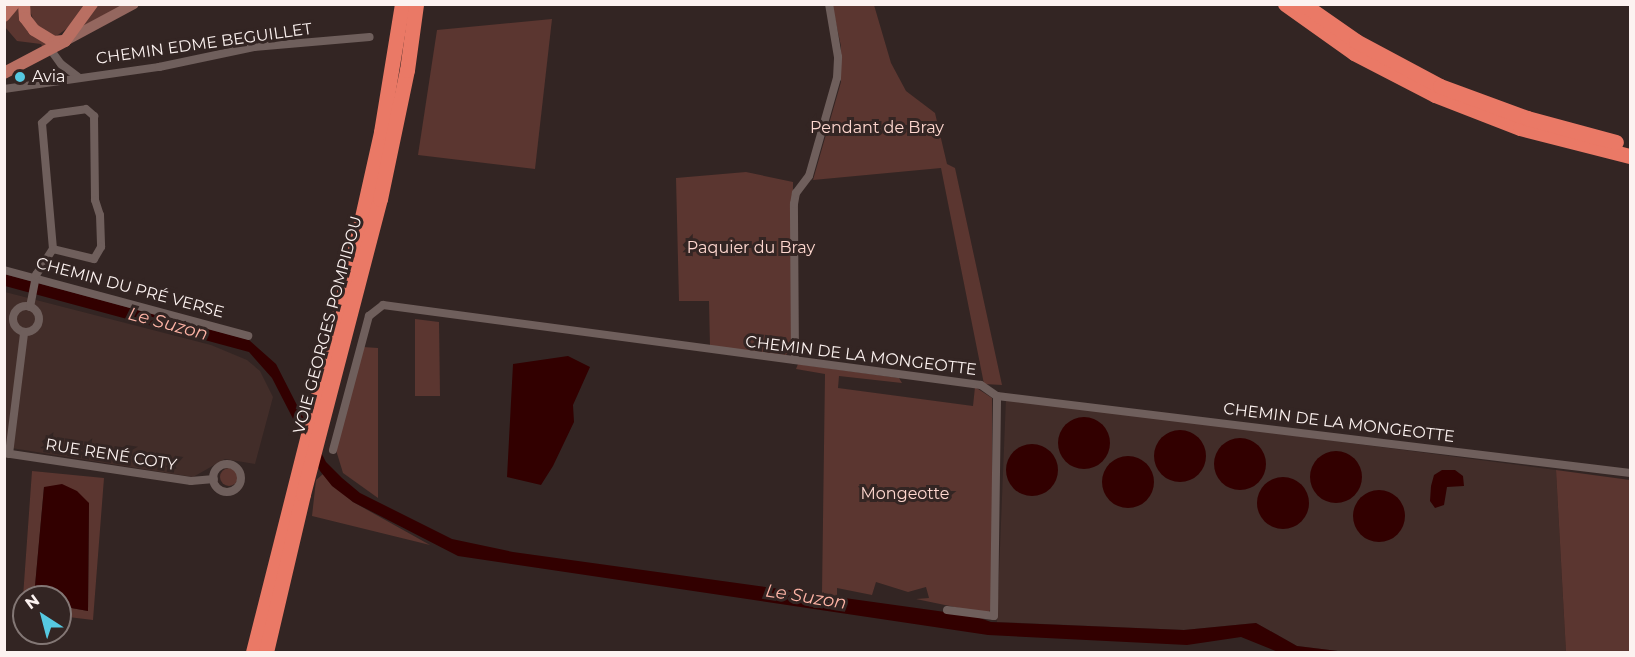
<!DOCTYPE html>
<meta charset="utf-8">
<style>
body{margin:0}
#map{position:relative;width:1635px;height:657px;overflow:hidden;background:#332523;font-family:Montserrat,sans-serif}
div>[style]{position:absolute}
.built>*{inset:0;background:#422d29}
.green>*{inset:0;background:#5b3630}
.round{border-radius:50%}
.water>*{inset:0;background:#320000}
.street>*{height:8px;margin:-4px;padding:0 4px;transform-origin:4px;border-radius:4px;background:#6f5f5c}
.street>.ring{margin:-4px;padding:0;box-sizing:content-box;background:none;border:8px solid #6f5f5c;border-radius:50%}
.secondary>*{height:10px;margin:-5px;padding:0 5px;transform-origin:5px;border-radius:5px;background:#94675f}
.primary>*{height:12px;margin:-6px;padding:0 6px;transform-origin:6px;border-radius:6px;background:#b96f62}
.highway>*{height:15px;margin:-7.5px;padding:0 7.5px;transform-origin:7.5px;border-radius:7.5px;background:#ea7966}
.dots>*{width:16px;height:16px;translate:-50% -50%;box-sizing:border-box;border:3px solid #332523;border-radius:50%}
span{translate:-50% -50%;white-space:nowrap;text-align:center;line-height:1.15;-webkit-text-stroke:6px #332523;paint-order:stroke}
.street-label{font-size:16px;color:#fcf2f0}
.poi-label{font-size:16px;color:#fcf2f0}
.left{translate:0 -50%;text-align:left}
.park-label{font-size:16px;color:#fed7cf}
.water-label{font-size:18px;color:#ffb4a6;font-style:italic}
.frame{position:absolute;inset:0;border:6px solid #fcf2f0;pointer-events:none}
.north{position:absolute;left:12px;top:585px;width:60px;height:60px;box-sizing:border-box;background:#332523;border:2px solid #837775;border-radius:50%;rotate:324deg;font-size:16px;font-weight:700;line-height:24px;text-align:center;color:#fcf2f0}
.north::after{content:'';display:block;margin:auto;width:21px;height:27px;background:#56c9e1;clip-path:polygon(50% 0,100% 100%,50% 72%,0 100%)}
</style>
<div id="map">
<div class="built">
<div style="clip-path:polygon(5px 292px,211px 345px,247px 360px,260px 371px,273px 397px,255px 464px,225px 459px,193px 477px,5px 447px)"></div>
<div style="clip-path:polygon(1006px 398px,1556px 470px,1566px 652px,1346px 652px,1297px 646px,1256px 623px,1184px 630px,997px 622px)"></div>
</div>
<div class="green">
<div style="clip-path:polygon(19px 5px,49px 46px,43px 48px,41px 44px,17px 41px,5px 27px,4px 22px)"></div>
<div style="clip-path:polygon(28px 5px,87px 5px,76px 22px,55px 37px,36px 27px)"></div>
<div style="clip-path:polygon(96px 5px,124px 5px,83px 26px)"></div>
<div style="clip-path:polygon(832px 5px,874px 5px,891px 63px,906px 91px,935px 113px,947px 164px,955px 168px,1002px 385px,984px 384px,941px 168px,813px 180px,841px 82px,841px 46px)"></div>
<div style="clip-path:polygon(552px 19px,535px 169px,418px 155px,437px 30px)"></div>
<div style="clip-path:polygon(746px 172px,793px 182px,792px 347px,786px 355px,710px 347px,709px 301px,679px 301px,676px 178px)"></div>
<div style="clip-path:polygon(415px 319px,439px 322px,440px 396px,415px 396px)"></div>
<div style="clip-path:polygon(363px 347px,378px 348px,378px 498px,343px 473px,336px 450px)"></div>
<div style="clip-path:polygon(798px 364px,899px 378px,902px 383px,839px 376px,838px 388px,973px 406px,975px 387px,992px 398px,992px 606px,988px 614px,916px 599px,929px 598px,926px 587px,908px 592px,876px 582px,872px 595px,837px 588px,837px 596px,822px 593px,825px 374px,796px 369px)"></div>
<div class="round" style="left:220px;top:468px;width:18px;height:18px"></div>
<div style="clip-path:polygon(1556px 470px,1630px 480px,1630px 652px,1566px 652px)"></div>
<div style="clip-path:polygon(32px 471px,104px 478px,93px 620px,60px 616px,60px 606px,88px 611px,89px 503px,44px 487px,34px 597px,24px 597px,22px 611px)"></div>
<div style="clip-path:polygon(323px 474px,353px 502px,430px 545px,312px 516px,316px 480px)"></div>
</div>
<div class="water">
<div style="clip-path:polygon(4px 274px,249px 340px,276px 364px,326px 462px,342px 478px,360px 493px,452px 539px,513px 552px,974px 616px,991px 622px,1184px 630px,1256px 623px,1297px 646px,1346px 652px,1278px 652px,1241px 637px,1187px 645px,988px 635px,458px 556px,353px 502px,332px 486px,320px 471px,272px 378px,249px 352px,5px 286px)"></div>
<div style="clip-path:polygon(568px 356px,590px 367px,573px 405px,574px 422px,553px 466px,541px 485px,507px 477px,513px 364px)"></div>
<div class="round" style="left:1058px;top:417px;width:52px;height:52px"></div>
<div class="round" style="left:1154px;top:430px;width:52px;height:52px"></div>
<div class="round" style="left:1214px;top:438px;width:52px;height:52px"></div>
<div class="round" style="left:1006px;top:444px;width:52px;height:52px"></div>
<div class="round" style="left:1310px;top:451px;width:52px;height:52px"></div>
<div class="round" style="left:1102px;top:456px;width:52px;height:52px"></div>
<div style="clip-path:polygon(1442px 470px,1455px 470px,1463px 476px,1464px 486px,1447px 487px,1444px 505px,1435px 508px,1430px 501px,1431px 486px,1434px 475px)"></div>
<div class="round" style="left:1257px;top:477px;width:52px;height:52px"></div>
<div style="clip-path:polygon(62px 484px,77px 491px,89px 503px,88px 611px,60px 606px,60px 597px,34px 597px,44px 487px)"></div>
<div class="round" style="left:1353px;top:490px;width:52px;height:52px"></div>
</div>
<div class="street">
<div style="left:50px;top:49px;width:19px;rotate:54deg"></div>
<div style="left:61px;top:64px;width:21px;rotate:37deg"></div>
<div style="left:4px;top:89px;width:157px;rotate:-8.1deg"></div>
<div style="left:159px;top:67px;width:97px;rotate:-11.9deg"></div>
<div style="left:254px;top:47px;width:116px;rotate:-4.9deg"></div>
<div style="left:4px;top:270px;width:253px;rotate:15.1deg"></div>
<div class="ring" style="left:13px;top:306px;width:18px;height:18px"></div>
<div style="left:30px;top:307px;width:33px;rotate:-79deg"></div>
<div style="left:36px;top:275px;width:31px;rotate:-57deg"></div>
<div style="left:53px;top:249px;width:126px;rotate:-95deg"></div>
<div style="left:42px;top:123px;width:13px;rotate:-42deg"></div>
<div style="left:52px;top:114px;width:34px;rotate:-8deg"></div>
<div style="left:86px;top:109px;width:11px;rotate:41deg"></div>
<div style="left:94px;top:116px;width:84px;rotate:89.3deg"></div>
<div style="left:95px;top:200px;width:16px;rotate:72deg"></div>
<div style="left:100px;top:215px;width:32px;rotate:88deg"></div>
<div style="left:101px;top:247px;width:14px;rotate:120deg"></div>
<div style="left:94px;top:259px;width:42px;rotate:-166.3deg"></div>
<div style="left:795px;top:360px;width:156px;rotate:-90.4deg"></div>
<div style="left:794px;top:204px;width:11px;rotate:-80deg"></div>
<div style="left:796px;top:193px;width:21px;rotate:-53deg"></div>
<div style="left:809px;top:176px;width:102px;rotate:-74.1deg"></div>
<div style="left:837px;top:78px;width:21px;rotate:-87deg"></div>
<div style="left:838px;top:57px;width:54px;rotate:-99.6deg"></div>
<div style="left:333px;top:450px;width:139px;rotate:-75deg"></div>
<div style="left:369px;top:316px;width:18px;rotate:-38deg"></div>
<div style="left:383px;top:305px;width:603px;rotate:7.62deg"></div>
<div style="left:981px;top:385px;width:19px;rotate:35deg"></div>
<div style="left:997px;top:396px;width:638px;rotate:6.94deg"></div>
<div style="left:4px;top:453px;width:189px;rotate:8.5deg"></div>
<div style="left:191px;top:481px;width:23px;rotate:-5deg"></div>
<div style="left:9px;top:454px;width:122px;rotate:-82.9deg"></div>
<div class="ring" style="left:213px;top:464px;width:20px;height:20px"></div>
<div style="left:947px;top:610px;width:47px;rotate:7.3deg"></div>
<div style="left:994px;top:616px;width:220px;rotate:-89.2deg"></div>
</div>
<div class="secondary">
<div style="left:65px;top:41px;width:78px;rotate:-28.2deg"></div>
</div>
<div class="primary">
<div style="left:24px;top:4px;width:14px;rotate:86deg"></div>
<div style="left:25px;top:18px;width:15px;rotate:53deg"></div>
<div style="left:34px;top:30px;width:23px;rotate:31deg"></div>
<div style="left:54px;top:42px;width:9px;rotate:-6deg"></div>
<div style="left:4px;top:16px;width:16px;rotate:-50deg"></div>
<div style="left:4px;top:73px;width:69px;rotate:-27.7deg"></div>
<div style="left:65px;top:41px;width:46px;rotate:-53.9deg"></div>
</div>
<div class="highway">
<div style="left:1285px;top:4px;width:85px;rotate:35.4deg"></div>
<div style="left:1354px;top:53px;width:91px;rotate:27.4deg"></div>
<div style="left:1435px;top:95px;width:91px;rotate:21.2deg"></div>
<div style="left:1520px;top:128px;width:114px;rotate:14.3deg"></div>
<div style="left:1303px;top:4px;width:65px;rotate:34.9deg"></div>
<div style="left:1356px;top:41px;width:95px;rotate:28.2deg"></div>
<div style="left:1440px;top:86px;width:93px;rotate:20.2deg"></div>
<div style="left:1527px;top:118px;width:92px;rotate:15.1deg"></div>
<div style="left:253px;top:652px;width:421px;rotate:-75.8deg"></div>
<div style="left:356px;top:244px;width:115px;rotate:-77.4deg"></div>
<div style="left:381px;top:132px;width:130px;rotate:-80.7deg"></div>
<div style="left:266px;top:652px;width:162px;rotate:-76.8deg"></div>
<div style="left:303px;top:494px;width:305px;rotate:-75.4deg"></div>
<div style="left:380px;top:199px;width:132px;rotate:-78.2deg"></div>
<div style="left:407px;top:70px;width:67px;rotate:-82.2deg"></div>
</div>
<div class="dots">
<div style="left:20px;top:77px;background:#56c9e1"></div>
</div>
<div class="street-label">
<span style="left:204px;top:44px;rotate:-8deg">CHEMIN EDME BEGUILLET</span>
<span style="left:130px;top:288px;rotate:15deg">CHEMIN DU PRÉ VERSE</span>
<span style="left:328px;top:325px;rotate:-75deg">VOIE GEORGES POMPIDOU</span>
<span style="left:861px;top:356px;rotate:7deg">CHEMIN DE LA MONGEOTTE</span>
<span style="left:1339px;top:423px;rotate:7deg">CHEMIN DE LA MONGEOTTE</span>
<span style="left:111px;top:455px;rotate:9deg">RUE RENÉ COTY</span>
</div>
<div class="poi-label">
<span class="left" style="left:32px;top:77px">Avia</span>
</div>
<div class="park-label">
<span style="left:877px;top:128px">Pendant de Bray</span>
<span style="left:751px;top:248px">Paquier du Bray</span>
<span style="left:905px;top:494px">Mongeotte</span>
</div>
<div class="water-label">
<span style="left:168px;top:324px;rotate:15deg">Le Suzon</span>
<span style="left:806px;top:597px;rotate:9deg">Le Suzon</span>
</div>
<div class="frame"></div>
<div class="north">N</div>
</div>
